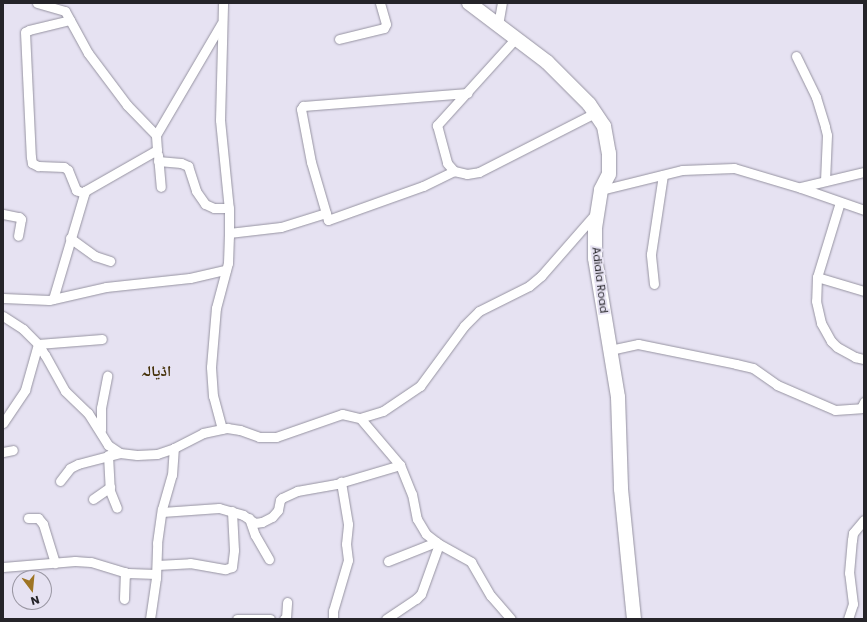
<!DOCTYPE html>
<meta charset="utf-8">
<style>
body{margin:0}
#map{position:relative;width:867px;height:622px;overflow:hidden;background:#e6e2f2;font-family:Poppins,"Noto Naskh Arabic",sans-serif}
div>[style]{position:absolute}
.roads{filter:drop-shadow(0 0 1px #9693a1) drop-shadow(0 0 1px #9693a1)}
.street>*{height:9px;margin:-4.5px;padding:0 4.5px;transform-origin:4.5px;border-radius:4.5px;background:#fff}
.primary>*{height:14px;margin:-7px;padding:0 7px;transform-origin:7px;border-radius:7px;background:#fff}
span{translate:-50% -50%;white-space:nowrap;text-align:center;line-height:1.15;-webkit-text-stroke:4px #e6e2f2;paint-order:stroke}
.street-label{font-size:11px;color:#252429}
.district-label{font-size:15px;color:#422e06;font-weight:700}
.frame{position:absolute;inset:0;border:4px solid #252429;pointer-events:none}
.north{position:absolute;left:12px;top:570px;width:40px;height:40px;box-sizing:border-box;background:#e6e2f2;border:1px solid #9996a2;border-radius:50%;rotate:164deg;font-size:11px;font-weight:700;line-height:16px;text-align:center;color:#252429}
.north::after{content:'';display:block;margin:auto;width:14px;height:18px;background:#9e7423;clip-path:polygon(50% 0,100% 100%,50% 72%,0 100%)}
</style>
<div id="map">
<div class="roads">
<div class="street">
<div style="left:37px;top:3px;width:29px;rotate:16deg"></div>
<div style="left:65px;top:11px;width:48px;rotate:61.3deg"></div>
<div style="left:88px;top:53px;width:65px;rotate:53.1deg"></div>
<div style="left:127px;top:105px;width:42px;rotate:46deg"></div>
<div style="left:156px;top:135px;width:129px;rotate:-59.6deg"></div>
<div style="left:70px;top:20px;width:42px;rotate:166.3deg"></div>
<div style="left:29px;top:30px;width:4px;rotate:153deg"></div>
<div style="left:25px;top:32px;width:125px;rotate:87.3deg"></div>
<div style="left:31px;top:157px;width:6px;rotate:81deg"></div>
<div style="left:32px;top:163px;width:7px;rotate:27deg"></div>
<div style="left:38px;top:166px;width:26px;rotate:2deg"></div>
<div style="left:64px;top:167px;width:5px;rotate:37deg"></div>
<div style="left:68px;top:170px;width:22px;rotate:68deg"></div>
<div style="left:76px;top:190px;width:9px;rotate:21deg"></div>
<div style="left:498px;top:25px;width:22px;rotate:-80deg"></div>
<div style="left:516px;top:38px;width:118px;rotate:132.2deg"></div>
<div style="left:437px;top:125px;width:39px;rotate:75deg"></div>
<div style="left:447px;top:163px;width:11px;rotate:49deg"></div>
<div style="left:454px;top:171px;width:13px;rotate:13deg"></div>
<div style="left:467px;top:174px;width:12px;rotate:-9deg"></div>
<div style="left:479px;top:172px;width:130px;rotate:-27deg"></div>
<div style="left:339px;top:39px;width:46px;rotate:-13.7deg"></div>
<div style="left:384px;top:28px;width:4px;rotate:-63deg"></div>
<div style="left:386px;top:24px;width:22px;rotate:-106deg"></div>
<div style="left:796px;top:56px;width:46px;rotate:64deg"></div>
<div style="left:816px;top:97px;width:31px;rotate:73deg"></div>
<div style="left:825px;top:127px;width:8px;rotate:76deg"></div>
<div style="left:827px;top:135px;width:46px;rotate:92.5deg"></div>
<div style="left:158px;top:155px;width:32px;rotate:85deg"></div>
<div style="left:158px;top:161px;width:23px;rotate:5deg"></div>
<div style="left:181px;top:163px;width:8px;rotate:23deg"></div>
<div style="left:188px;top:166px;width:26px;rotate:72deg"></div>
<div style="left:196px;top:191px;width:16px;rotate:55deg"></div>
<div style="left:205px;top:204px;width:10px;rotate:24deg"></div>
<div style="left:214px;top:208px;width:15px"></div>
<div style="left:454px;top:171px;width:34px;rotate:154deg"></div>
<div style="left:423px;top:186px;width:101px;rotate:160.3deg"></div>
<div style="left:328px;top:220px;width:60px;rotate:-106.3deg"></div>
<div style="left:311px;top:162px;width:54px;rotate:-100.7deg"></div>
<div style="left:301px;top:109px;width:4px;rotate:-56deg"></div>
<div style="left:303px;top:106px;width:165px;rotate:-4.5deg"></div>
<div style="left:801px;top:187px;width:65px;rotate:-13.4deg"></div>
<div style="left:601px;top:190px;width:83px;rotate:-13.9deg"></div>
<div style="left:682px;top:170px;width:52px;rotate:-2.2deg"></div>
<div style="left:734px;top:168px;width:70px;rotate:16.6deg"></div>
<div style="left:801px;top:188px;width:67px;rotate:19.2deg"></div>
<div style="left:840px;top:202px;width:78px;rotate:107deg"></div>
<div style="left:817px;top:277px;width:24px;rotate:92deg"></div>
<div style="left:816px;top:301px;width:23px;rotate:77deg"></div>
<div style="left:821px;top:323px;width:21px;rotate:61deg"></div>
<div style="left:831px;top:341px;width:8px;rotate:45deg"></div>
<div style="left:837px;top:347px;width:21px;rotate:29deg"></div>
<div style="left:855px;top:357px;width:9px;rotate:13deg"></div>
<div style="left:3px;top:214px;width:16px;rotate:11deg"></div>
<div style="left:19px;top:217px;width:3px;rotate:45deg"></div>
<div style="left:21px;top:219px;width:17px;rotate:100deg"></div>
<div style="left:229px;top:233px;width:52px;rotate:-6.6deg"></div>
<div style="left:281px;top:227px;width:47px;rotate:-17.3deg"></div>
<div style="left:70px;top:238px;width:31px;rotate:36deg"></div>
<div style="left:95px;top:256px;width:16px;rotate:18deg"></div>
<div style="left:817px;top:277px;width:49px;rotate:16.6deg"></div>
<div style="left:654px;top:284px;width:30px;rotate:-96deg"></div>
<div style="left:651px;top:254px;width:80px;rotate:-81.4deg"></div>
<div style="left:3px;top:298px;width:46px;rotate:2.5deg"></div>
<div style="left:49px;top:300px;width:58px;rotate:-12.8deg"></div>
<div style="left:106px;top:287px;width:84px;rotate:-6.1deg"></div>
<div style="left:190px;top:278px;width:37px;rotate:-13deg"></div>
<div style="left:53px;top:299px;width:113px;rotate:-73.5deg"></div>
<div style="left:85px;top:191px;width:83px;rotate:-29.7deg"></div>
<div style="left:157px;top:150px;width:15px;rotate:-94deg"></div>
<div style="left:3px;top:316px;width:24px;rotate:33deg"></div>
<div style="left:23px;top:329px;width:21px;rotate:45deg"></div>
<div style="left:38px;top:344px;width:13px;rotate:58deg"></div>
<div style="left:45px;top:355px;width:41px;rotate:60.9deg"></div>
<div style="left:65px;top:391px;width:32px;rotate:44deg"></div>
<div style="left:88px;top:413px;width:38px;rotate:58deg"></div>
<div style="left:108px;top:445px;width:14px;rotate:34deg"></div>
<div style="left:610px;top:350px;width:29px;rotate:-12deg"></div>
<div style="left:638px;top:344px;width:100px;rotate:11.5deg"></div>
<div style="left:736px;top:364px;width:17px;rotate:13deg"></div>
<div style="left:753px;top:368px;width:29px;rotate:35deg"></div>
<div style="left:777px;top:385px;width:63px;rotate:23.3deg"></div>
<div style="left:835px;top:410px;width:26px;rotate:-4deg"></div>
<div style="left:861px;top:408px;width:7px;rotate:-63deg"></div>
<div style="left:360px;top:418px;width:24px;rotate:-17deg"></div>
<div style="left:383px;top:411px;width:45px;rotate:-34deg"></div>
<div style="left:420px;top:386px;width:74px;rotate:-53.7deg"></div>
<div style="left:464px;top:326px;width:21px;rotate:-45deg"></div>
<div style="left:479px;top:311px;width:56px;rotate:-26.6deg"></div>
<div style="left:529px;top:286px;width:16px;rotate:-40deg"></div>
<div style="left:541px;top:276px;width:85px;rotate:-48.8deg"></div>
<div style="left:3px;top:423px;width:40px;rotate:-56deg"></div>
<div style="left:25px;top:390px;width:48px;rotate:-74.2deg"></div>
<div style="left:38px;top:344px;width:64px;rotate:-4.5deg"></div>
<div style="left:222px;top:429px;width:34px;rotate:-105deg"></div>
<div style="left:213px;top:396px;width:29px;rotate:-94deg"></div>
<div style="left:211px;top:367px;width:59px;rotate:-85.2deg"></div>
<div style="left:216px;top:308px;width:47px;rotate:-75.1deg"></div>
<div style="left:228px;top:263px;width:27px;rotate:-88deg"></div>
<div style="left:229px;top:236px;width:26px;rotate:-90deg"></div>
<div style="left:229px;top:210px;width:90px;rotate:-95.7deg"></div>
<div style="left:220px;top:120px;width:117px;rotate:-88.5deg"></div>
<div style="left:101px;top:430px;width:22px;rotate:-90deg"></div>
<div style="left:101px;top:408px;width:33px;rotate:-79deg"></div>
<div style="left:3px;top:452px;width:10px;rotate:-11deg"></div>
<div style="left:108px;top:455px;width:36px;rotate:87deg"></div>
<div style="left:110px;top:491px;width:18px;rotate:68deg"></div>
<div style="left:60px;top:481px;width:16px;rotate:-52deg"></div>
<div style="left:70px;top:468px;width:9px;rotate:-27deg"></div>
<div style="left:78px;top:464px;width:43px;rotate:-14.7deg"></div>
<div style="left:120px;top:453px;width:17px;rotate:7deg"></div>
<div style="left:137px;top:455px;width:20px;rotate:-3deg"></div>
<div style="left:157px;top:454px;width:18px;rotate:-19deg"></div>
<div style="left:174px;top:448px;width:33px;rotate:-27deg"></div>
<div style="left:203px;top:433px;width:25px;rotate:-12deg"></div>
<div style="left:227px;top:428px;width:13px;rotate:9deg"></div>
<div style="left:240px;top:430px;width:20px;rotate:20deg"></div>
<div style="left:259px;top:437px;width:17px"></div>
<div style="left:276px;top:437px;width:70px;rotate:-19.2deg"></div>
<div style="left:342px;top:414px;width:18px;rotate:13deg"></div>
<div style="left:360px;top:418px;width:62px;rotate:49.6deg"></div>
<div style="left:400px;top:465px;width:31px;rotate:68deg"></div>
<div style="left:412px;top:494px;width:25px;rotate:79deg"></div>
<div style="left:417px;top:519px;width:17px;rotate:59deg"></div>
<div style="left:426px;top:534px;width:16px;rotate:38deg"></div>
<div style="left:439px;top:544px;width:37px;rotate:29deg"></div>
<div style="left:471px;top:562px;width:39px;rotate:60deg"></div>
<div style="left:491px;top:596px;width:30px;rotate:49deg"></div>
<div style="left:93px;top:499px;width:21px;rotate:-35deg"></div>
<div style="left:162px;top:512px;width:57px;rotate:-4deg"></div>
<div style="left:219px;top:508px;width:25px;rotate:16deg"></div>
<div style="left:243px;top:515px;width:14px;rotate:34deg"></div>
<div style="left:255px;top:523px;width:7px;rotate:-8deg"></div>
<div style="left:262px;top:522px;width:11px;rotate:-27deg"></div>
<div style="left:272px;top:517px;width:9px;rotate:-49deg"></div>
<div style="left:278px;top:510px;width:10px;rotate:-79deg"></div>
<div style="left:280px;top:500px;width:3px;rotate:-45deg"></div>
<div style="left:282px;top:498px;width:17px;rotate:-25deg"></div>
<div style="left:297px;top:491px;width:40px;rotate:-10deg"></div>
<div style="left:336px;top:484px;width:67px;rotate:-16.5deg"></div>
<div style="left:28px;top:518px;width:10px"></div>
<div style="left:38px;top:518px;width:8px;rotate:50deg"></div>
<div style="left:43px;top:524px;width:41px;rotate:72.9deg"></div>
<div style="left:249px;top:518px;width:18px;rotate:71deg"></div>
<div style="left:255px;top:535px;width:28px;rotate:60deg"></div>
<div style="left:388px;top:561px;width:52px;rotate:-21.6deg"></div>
<div style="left:157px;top:565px;width:33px;rotate:-3deg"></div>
<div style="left:190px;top:563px;width:36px;rotate:10deg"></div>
<div style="left:225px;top:569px;width:7px;rotate:-16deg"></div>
<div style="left:232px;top:567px;width:17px;rotate:-83deg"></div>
<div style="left:234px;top:550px;width:39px;rotate:-93deg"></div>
<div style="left:3px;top:567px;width:72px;rotate:-4.8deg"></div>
<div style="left:75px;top:561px;width:16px;rotate:4deg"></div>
<div style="left:91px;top:562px;width:39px;rotate:17deg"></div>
<div style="left:128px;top:573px;width:28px;rotate:2deg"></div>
<div style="left:124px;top:599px;width:27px;rotate:-88deg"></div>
<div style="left:150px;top:619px;width:41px;rotate:-81.7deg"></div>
<div style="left:156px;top:578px;width:35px;rotate:-88deg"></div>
<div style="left:157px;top:543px;width:34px;rotate:-82deg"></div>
<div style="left:162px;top:509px;width:35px;rotate:-74deg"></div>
<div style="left:172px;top:475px;width:27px;rotate:-86deg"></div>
<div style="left:237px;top:619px;width:33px"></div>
<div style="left:284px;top:619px;width:2px;rotate:-27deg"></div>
<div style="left:286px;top:618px;width:16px;rotate:-86deg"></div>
<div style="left:333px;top:619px;width:8px;rotate:-90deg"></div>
<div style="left:333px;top:611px;width:53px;rotate:-73.6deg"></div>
<div style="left:348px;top:560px;width:16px;rotate:-97deg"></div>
<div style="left:346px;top:544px;width:20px;rotate:-84deg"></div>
<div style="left:348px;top:524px;width:43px;rotate:-99.5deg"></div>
<div style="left:386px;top:619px;width:36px;rotate:-34deg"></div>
<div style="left:416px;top:599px;width:7px;rotate:-45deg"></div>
<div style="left:421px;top:594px;width:53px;rotate:-70.2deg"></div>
<div style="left:848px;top:619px;width:16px;rotate:-72deg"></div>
<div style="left:853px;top:604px;width:31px;rotate:-97deg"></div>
<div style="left:849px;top:573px;width:33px;rotate:-85deg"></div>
<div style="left:852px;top:540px;width:7px;rotate:-82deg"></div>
<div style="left:853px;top:533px;width:17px;rotate:-50deg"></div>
</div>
<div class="primary">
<div style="left:469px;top:3px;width:98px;rotate:37.1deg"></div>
<div style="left:547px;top:62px;width:59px;rotate:45deg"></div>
<div style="left:589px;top:104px;width:27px;rotate:56deg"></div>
<div style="left:604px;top:126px;width:27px;rotate:80deg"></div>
<div style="left:609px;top:153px;width:21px;rotate:90deg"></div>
<div style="left:609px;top:174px;width:18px;rotate:117deg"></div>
<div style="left:601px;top:190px;width:38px;rotate:99deg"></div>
<div style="left:595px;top:228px;width:30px;rotate:90deg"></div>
<div style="left:595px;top:258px;width:141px;rotate:80.6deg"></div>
<div style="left:618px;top:397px;width:92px;rotate:88.1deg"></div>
<div style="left:621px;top:489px;width:131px;rotate:84.3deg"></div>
</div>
</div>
<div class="street-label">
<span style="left:600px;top:280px;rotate:83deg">Adiala Road</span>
</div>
<div class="district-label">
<span style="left:156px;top:371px">اڈیالہ</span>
</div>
<div class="frame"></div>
<div class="north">N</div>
</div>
